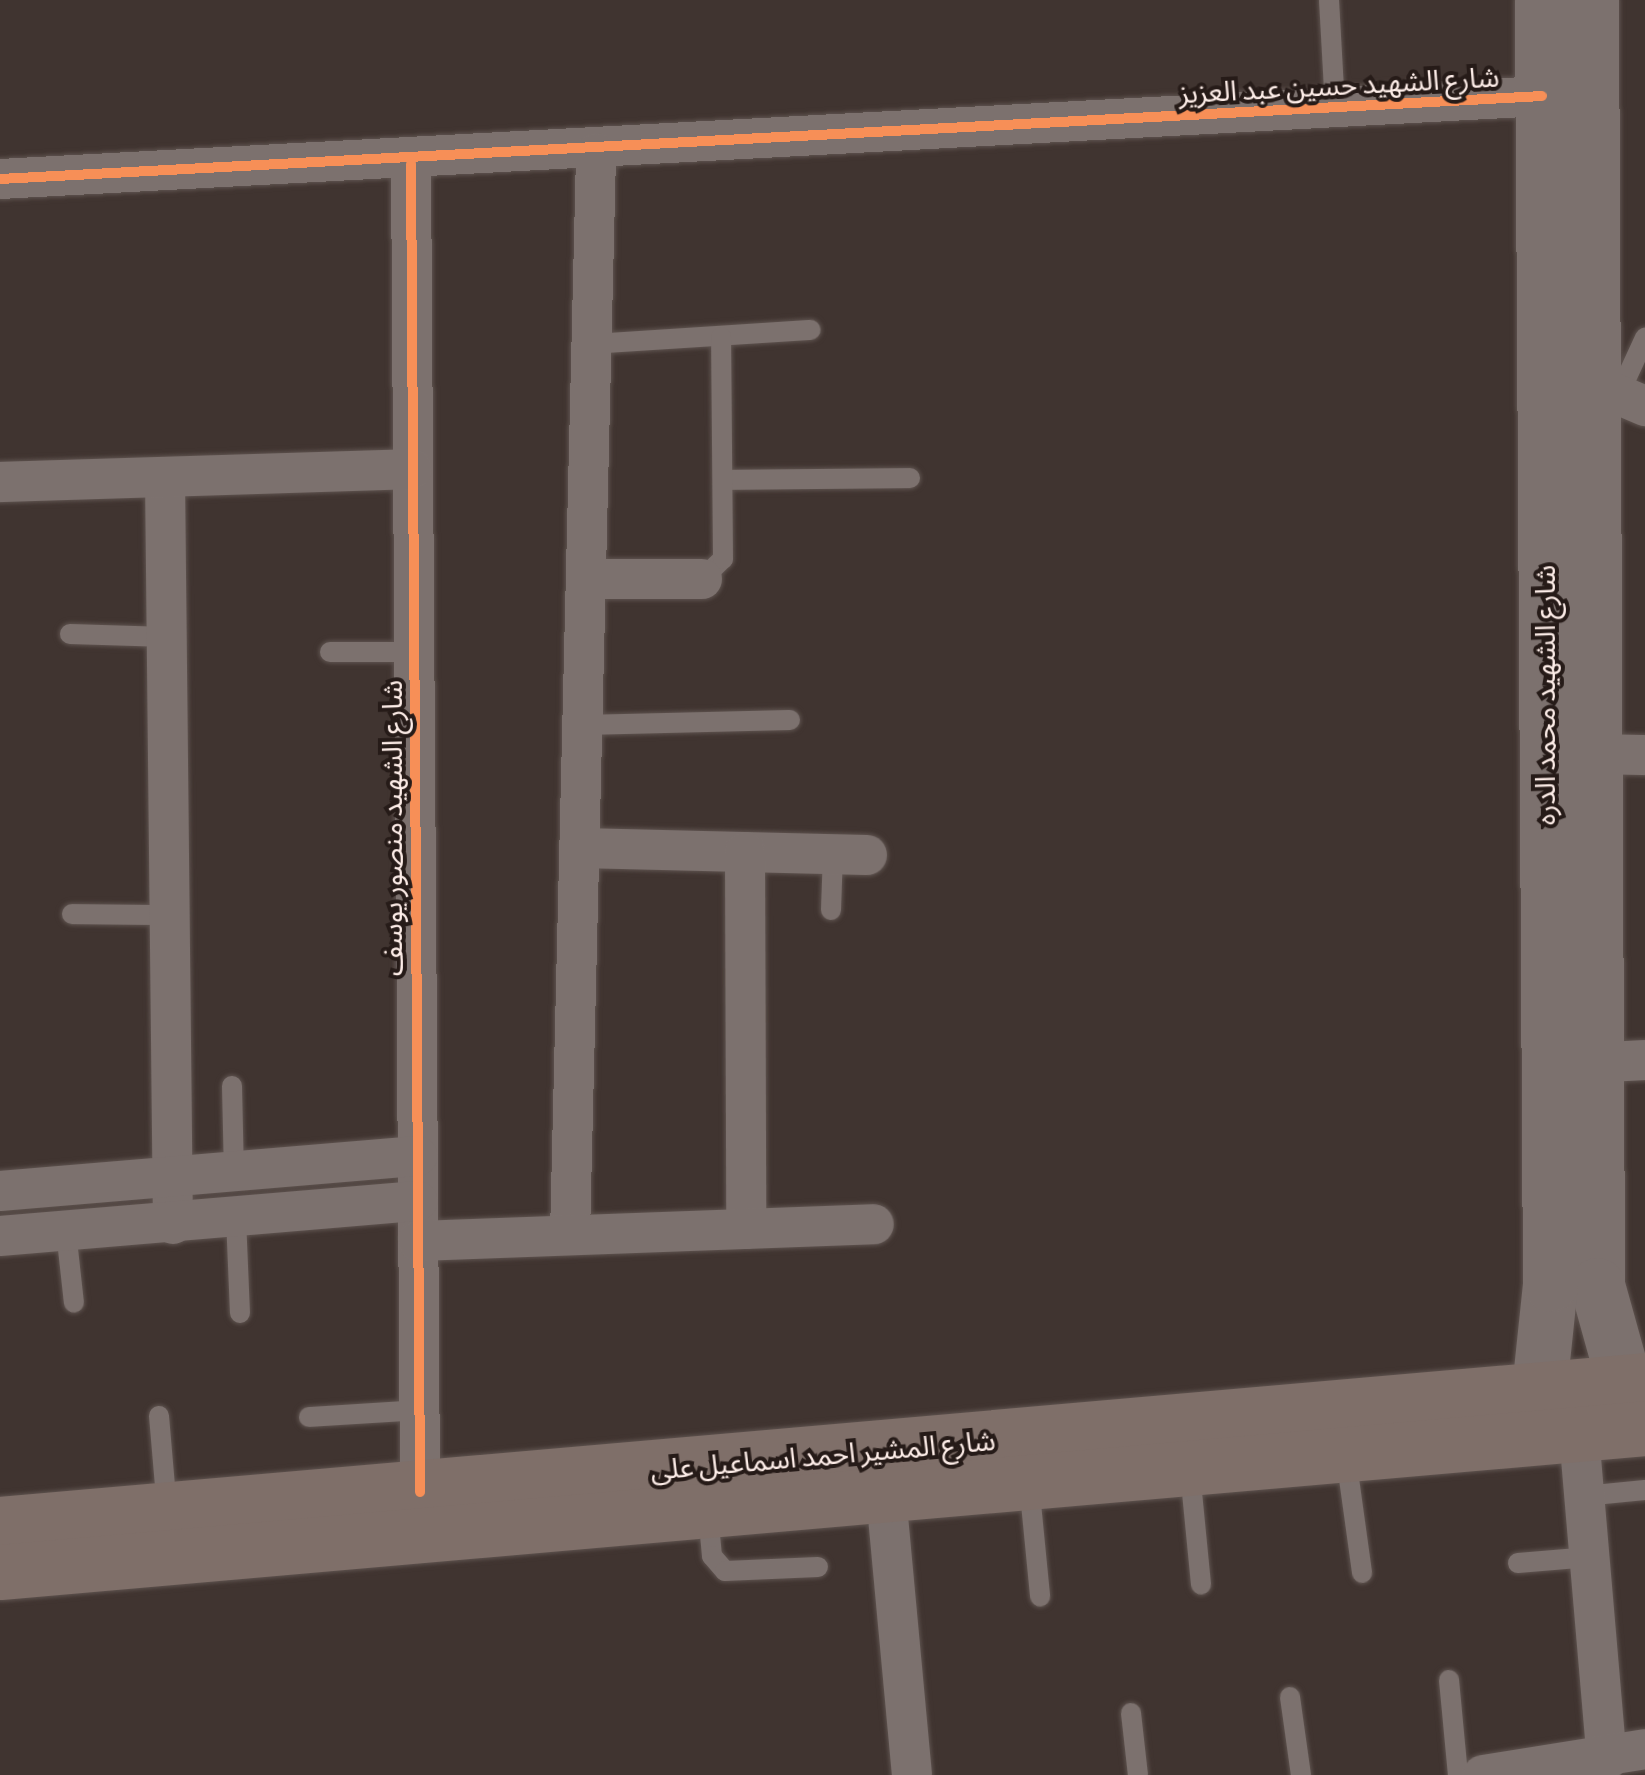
<!DOCTYPE html>
<meta charset="utf-8">
<style>
body{margin:0}
#map{position:relative;width:1645px;height:1775px;overflow:hidden;background:#403430;font-family:"Crimson Pro","Noto Sans Arabic",serif}
div>[style]{position:absolute}
.roads{filter:drop-shadow(0 0 2px #5e534f) drop-shadow(0 0 2px #5e534f)}
.service>*{height:20px;margin:-10px;padding:0 10px;transform-origin:10px;border-radius:10px;background:#7c716e}
.minor>*{height:40px;margin:-20px;padding:0 20px;transform-origin:20px;border-radius:20px;background:#7c716e}
.secondary>*{height:55px;margin:-27.5px;padding:0 27.5px;transform-origin:27.5px;border-radius:27.5px;background:#7c716e}
.primary>*{height:55px;margin:-27.5px;padding:0 27.5px;transform-origin:27.5px;border-radius:27.5px;background:#7f6f69}
.cycleway>*{height:10px;margin:-5px;padding:0 5px;transform-origin:5px;border-radius:5px;background:#f78f57}
span{translate:-50% -50%;white-space:nowrap;text-align:center;line-height:1.15;-webkit-text-stroke:8px #261b18;paint-order:stroke}
.street-label{font-size:28px;color:#fdede8}
</style>
<div id="map">
<div class="roads">
<div class="service">
<div style="left:1329px;top:0;width:109px;rotate:86.8deg"></div>
<div style="left:592px;top:344px;width:219px;rotate:-3.7deg"></div>
<div style="left:1620px;top:392px;width:60px;rotate:-65.2deg"></div>
<div style="left:724px;top:480px;width:186px;rotate:-0.6deg"></div>
<div style="left:702px;top:579px;width:29px;rotate:-44deg"></div>
<div style="left:723px;top:559px;width:222px;rotate:-90.5deg"></div>
<div style="left:70px;top:634px;width:97px;rotate:1.8deg"></div>
<div style="left:330px;top:652px;width:85px"></div>
<div style="left:583px;top:725px;width:207px;rotate:-1.4deg"></div>
<div style="left:831px;top:910px;width:56px;rotate:-88deg"></div>
<div style="left:72px;top:914px;width:98px;rotate:0.6deg"></div>
<div style="left:232px;top:1086px;width:88px;rotate:88.7deg"></div>
<div style="left:236px;top:1218px;width:95px;rotate:87.6deg"></div>
<div style="left:66px;top:1231px;width:72px;rotate:83.7deg"></div>
<div style="left:159px;top:1416px;width:93px;rotate:85.1deg"></div>
<div style="left:309px;top:1417px;width:110px;rotate:-3.6deg"></div>
<div style="left:1346px;top:1457px;width:117px;rotate:82.1deg"></div>
<div style="left:1190px;top:1472px;width:113px;rotate:84.4deg"></div>
<div style="left:1029px;top:1483px;width:114px;rotate:84.4deg"></div>
<div style="left:1584px;top:1496px;width:61px;rotate:-5.6deg"></div>
<div style="left:708px;top:1513px;width:43px;rotate:84.7deg"></div>
<div style="left:712px;top:1556px;width:20px;rotate:49deg"></div>
<div style="left:725px;top:1571px;width:93px;rotate:-2.5deg"></div>
<div style="left:1518px;top:1563px;width:72px;rotate:-4.8deg"></div>
<div style="left:1449px;top:1680px;width:95px;rotate:84.6deg"></div>
<div style="left:1290px;top:1697px;width:79px;rotate:82deg"></div>
<div style="left:1131px;top:1713px;width:62px;rotate:83.6deg"></div>
</div>
<div class="minor">
<div style="left:411px;top:164px;width:1328px;rotate:89.61deg"></div>
<div style="left:0;top:179px;width:1544px;rotate:-3.08deg"></div>
<div style="left:1591px;top:383px;width:59px;rotate:23.1deg"></div>
<div style="left:165px;top:477px;width:747px;rotate:89.39deg"></div>
<div style="left:0;top:482px;width:412px;rotate:-1.8deg"></div>
<div style="left:587px;top:579px;width:115px"></div>
<div style="left:1592px;top:754px;width:53px;rotate:1.1deg"></div>
<div style="left:580px;top:848px;width:287px;rotate:1.4deg"></div>
<div style="left:745px;top:852px;width:377px;rotate:89.8deg"></div>
<div style="left:1569px;top:1064px;width:76px;rotate:-3deg"></div>
<div style="left:0;top:1191px;width:419px;rotate:-4.8deg"></div>
<div style="left:570px;top:1235px;width:1082px;rotate:-88.62deg"></div>
<div style="left:0;top:1236px;width:419px;rotate:-4.8deg"></div>
<div style="left:418px;top:1241px;width:456px;rotate:-2.1deg"></div>
<div style="left:1579px;top:1435px;width:326px;rotate:85.1deg"></div>
<div style="left:886px;top:1495px;width:281px;rotate:84.7deg"></div>
<div style="left:1483px;top:1775px;width:164px;rotate:-9.1deg"></div>
</div>
<div class="secondary">
<div style="left:1591px;top:0;width:1285px;rotate:89.73deg"></div>
<div style="left:1597px;top:1285px;width:101px;rotate:74.4deg"></div>
<div style="left:1539px;top:1389px;width:106px;rotate:-84deg"></div>
<div style="left:1550px;top:1284px;width:1284px;rotate:-90.36deg"></div>
</div>
<div class="primary">
<div style="left:0;top:1524px;width:1651px;rotate:-5deg"></div>
<div style="left:0;top:1572px;width:1651px;rotate:-5deg"></div>
</div>
</div>
<div class="cycleway">
<div style="left:411px;top:164px;width:1328px;rotate:89.61deg"></div>
<div style="left:0;top:179px;width:1544px;rotate:-3.08deg"></div>
</div>
<div class="street-label">
<span style="left:1339px;top:86px;rotate:-3deg">شارع الشهيد حسين عبد العزيز</span>
<span style="left:1546px;top:695px;rotate:-90deg">شارع الشهيد محمد الدره</span>
<span style="left:393px;top:828px;rotate:-90deg">شارع الشهيد منصور يوسف</span>
<span style="left:823px;top:1456px;rotate:-5deg">شارع المشير احمد اسماعيل على</span>
</div>
</div>
